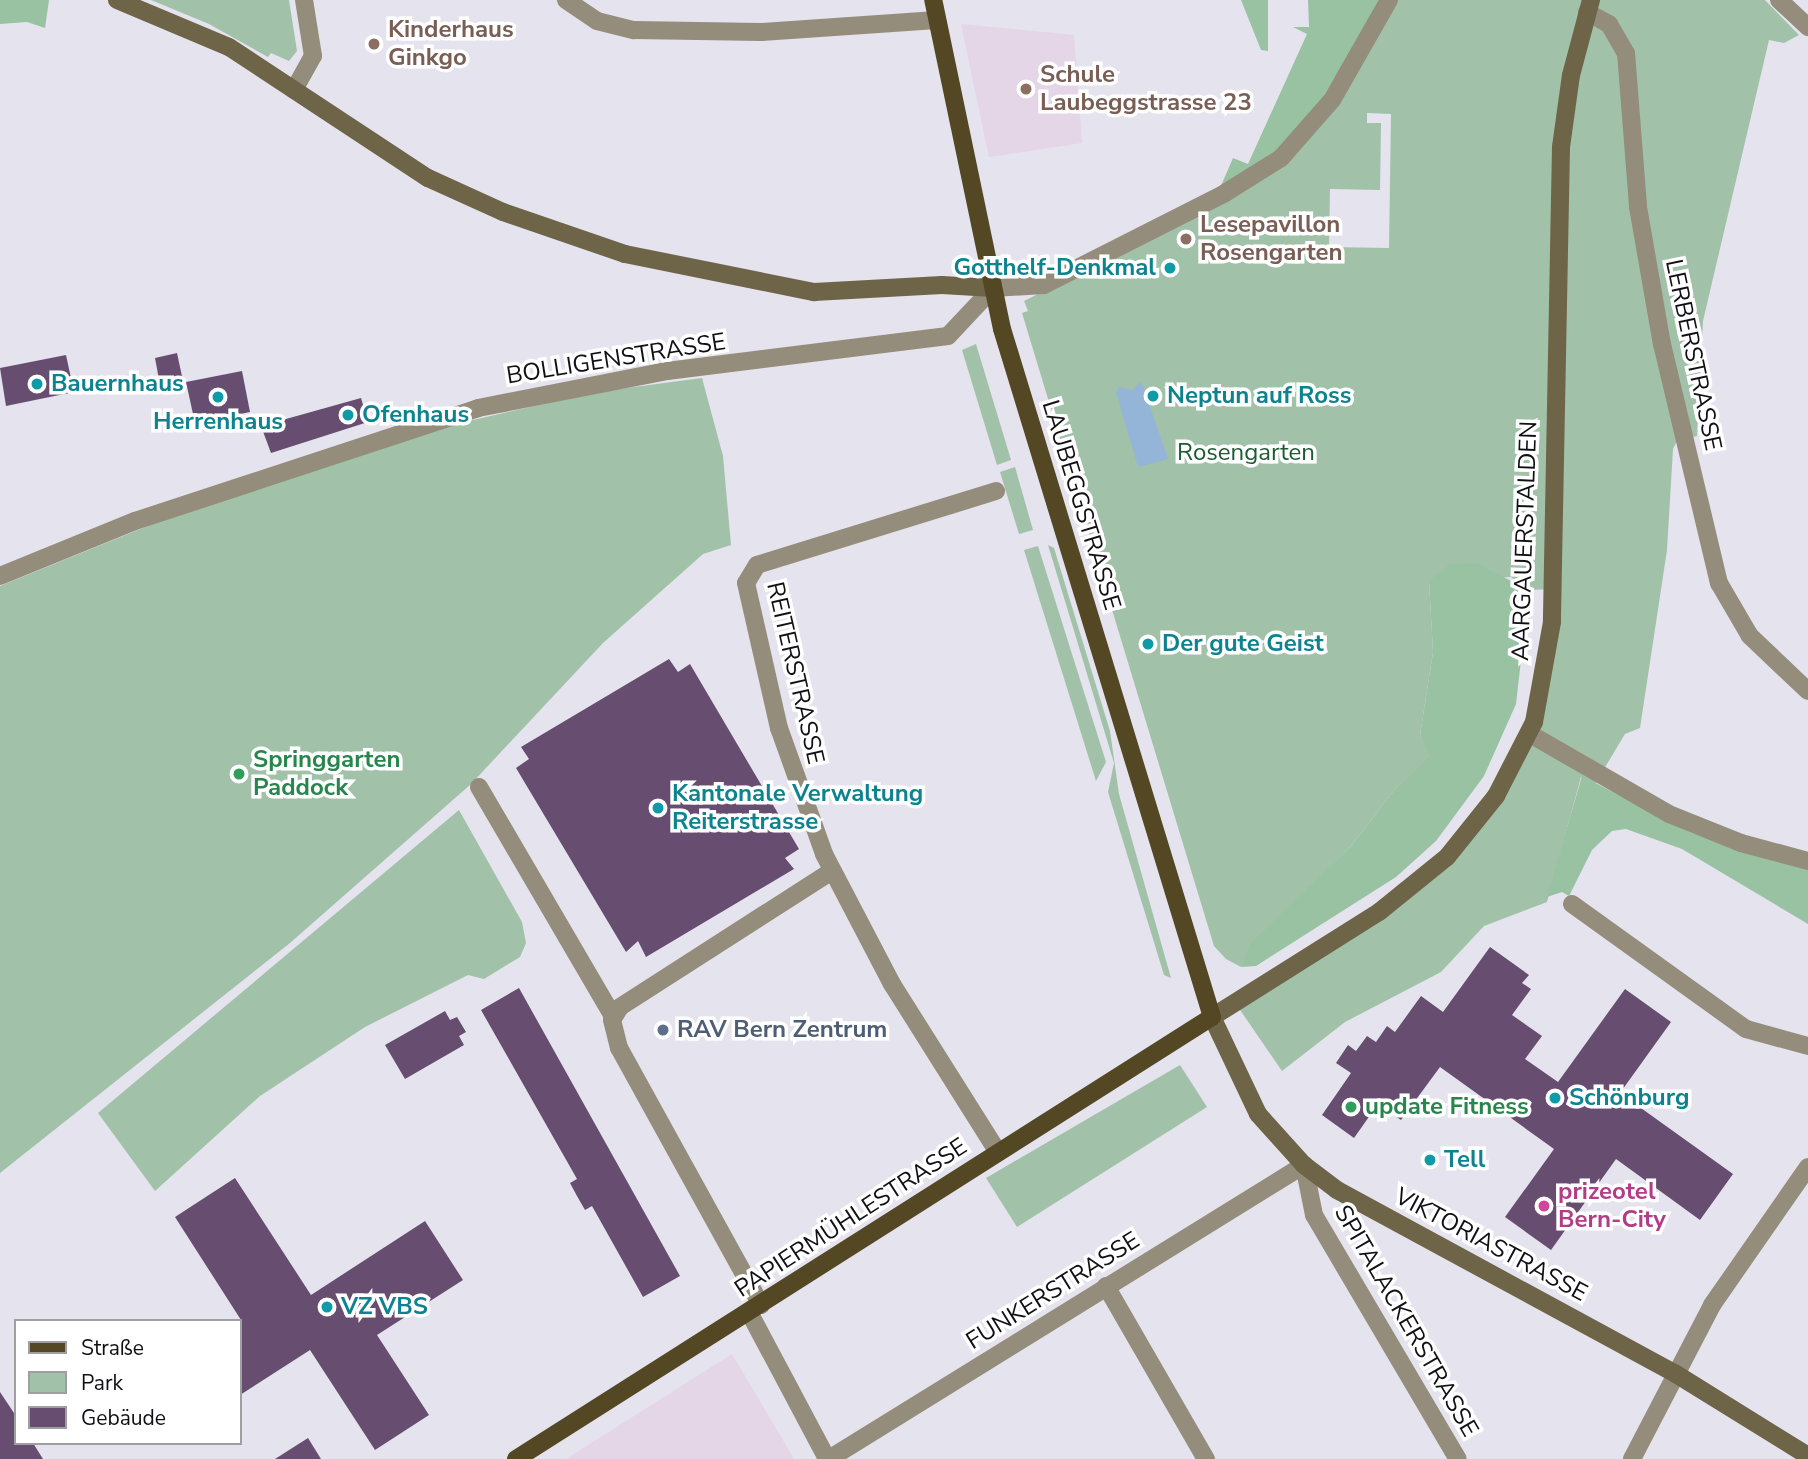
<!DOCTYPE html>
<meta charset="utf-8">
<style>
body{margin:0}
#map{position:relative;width:1808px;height:1459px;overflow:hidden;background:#e4e3ee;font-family:"Nunito Sans",sans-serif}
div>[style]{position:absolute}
.education>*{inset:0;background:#e4d5e7}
.green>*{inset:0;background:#a2c1a9}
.forest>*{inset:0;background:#99c2a3}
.water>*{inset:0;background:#94b4d8}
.building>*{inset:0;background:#674e70}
.minor>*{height:18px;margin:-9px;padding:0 9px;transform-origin:9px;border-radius:9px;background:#948d7b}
.secondary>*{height:18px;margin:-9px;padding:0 9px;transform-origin:9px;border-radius:9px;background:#6e6448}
.primary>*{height:18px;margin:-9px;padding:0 9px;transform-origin:9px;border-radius:9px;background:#534724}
.dots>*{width:19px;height:19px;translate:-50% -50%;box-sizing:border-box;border:4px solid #fff;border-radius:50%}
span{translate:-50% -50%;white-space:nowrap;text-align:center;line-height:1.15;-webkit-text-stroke:7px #fff;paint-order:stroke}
.education-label{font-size:24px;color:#785e54;font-weight:700}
.left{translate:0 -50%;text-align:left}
.culture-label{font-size:24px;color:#0d838f;font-weight:700}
.right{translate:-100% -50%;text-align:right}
.street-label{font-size:24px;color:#101014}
.park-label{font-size:24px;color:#1c5b32}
.leisure-label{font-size:24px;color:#27864d;font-weight:700}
.service-label{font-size:24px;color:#4e5e75;font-weight:700}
.hotel-label{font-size:24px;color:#b23c85;font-weight:700}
.legend{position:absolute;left:14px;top:1319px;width:228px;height:126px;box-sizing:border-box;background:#fff;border:2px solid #9f9fa1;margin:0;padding:9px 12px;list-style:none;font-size:21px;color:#101014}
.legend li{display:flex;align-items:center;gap:14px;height:35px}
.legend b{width:35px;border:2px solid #9f9fa1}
</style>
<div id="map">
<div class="education">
<div style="clip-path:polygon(961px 24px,1074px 35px,1082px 143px,989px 157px)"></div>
<div style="clip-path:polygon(732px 1354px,794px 1459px,566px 1459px)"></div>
</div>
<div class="green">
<div style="clip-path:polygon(151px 0,289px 0,297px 51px,289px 61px,271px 53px,268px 57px,209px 24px)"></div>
<div style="clip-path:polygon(evenodd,1397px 0,1765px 0,1799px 35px,1784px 43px,1769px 40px,1703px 321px,1697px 436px,1677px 441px,1673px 449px,1667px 550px,1640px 728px,1625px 734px,1595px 784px,1581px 777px,1547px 902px,1484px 926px,1441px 972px,1345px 1022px,1282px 1071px,1236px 1004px,1426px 879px,1528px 742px,1553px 589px,1529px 590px,1511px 577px,1429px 581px,1433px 652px,1420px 735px,1431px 756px,1395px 789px,1351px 846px,1251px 945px,1241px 967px,1226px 959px,1214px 946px,1022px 313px,1028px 311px,1024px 301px,1228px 199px,1296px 154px,1337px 104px,1397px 0,1367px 113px,1391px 114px,1389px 248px,1329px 247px,1330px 189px,1380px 190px,1381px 123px,1367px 123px,1367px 113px)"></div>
<div style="clip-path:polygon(976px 344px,1011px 460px,997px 465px,962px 350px)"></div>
<div style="clip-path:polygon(702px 378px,723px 456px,731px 545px,703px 554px,603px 643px,471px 784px,290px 943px,0 1173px,0 586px,155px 523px,447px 426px,596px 392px)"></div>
<div style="clip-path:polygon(1015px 467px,1033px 530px,1019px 534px,1000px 472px)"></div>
<div style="clip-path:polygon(1048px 545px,1054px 548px,1110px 731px,1119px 794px,1171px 978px,1164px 975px,1108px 792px,1114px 763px)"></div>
<div style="clip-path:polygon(1038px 546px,1106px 762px,1096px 781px,1024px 550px)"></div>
<div style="clip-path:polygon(459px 810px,522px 922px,526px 943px,520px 957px,484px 979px,468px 975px,365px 1027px,260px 1096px,155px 1191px,98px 1113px)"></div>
<div style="clip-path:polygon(1180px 1065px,1207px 1107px,1017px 1227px,986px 1178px)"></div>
</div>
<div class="forest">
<div style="clip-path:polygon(0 0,49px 0,45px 28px,27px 22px,0 24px)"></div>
<div style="clip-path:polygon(1241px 0,1268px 0,1268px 51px,1261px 50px)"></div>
<div style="clip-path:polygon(1308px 0,1381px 0,1300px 136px,1220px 188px,1233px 158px,1248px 164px,1307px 34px,1293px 27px,1309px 27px)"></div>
<div style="clip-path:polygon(1476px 563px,1529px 590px,1516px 704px,1484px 776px,1436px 841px,1396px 877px,1256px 966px,1241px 967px,1250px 944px,1351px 846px,1395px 789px,1430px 756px,1420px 735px,1433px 652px,1429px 581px,1450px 564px)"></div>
<div style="clip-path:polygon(1582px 776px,1692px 833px,1808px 868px,1808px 924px,1682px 849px,1626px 829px,1612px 831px,1592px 850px,1569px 896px,1562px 892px,1547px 897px)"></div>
</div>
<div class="water">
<div style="clip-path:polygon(1141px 381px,1168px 459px,1138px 467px,1116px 392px,1119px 387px,1133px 390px)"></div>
</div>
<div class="building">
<div style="clip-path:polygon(177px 353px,183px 381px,160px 385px,155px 358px)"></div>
<div style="clip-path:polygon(66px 355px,74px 392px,6px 406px,0 368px)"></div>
<div style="clip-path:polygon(242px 371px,250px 412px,195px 423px,186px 382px)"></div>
<div style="clip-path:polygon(361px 398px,368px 422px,271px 453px,261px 426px)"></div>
<div style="clip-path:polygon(669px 659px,678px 672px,690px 664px,799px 849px,785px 858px,794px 869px,646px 957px,638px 941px,626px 952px,516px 768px,529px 759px,521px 747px)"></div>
<div style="clip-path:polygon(1490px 947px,1529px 975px,1522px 983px,1531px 989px,1512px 1015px,1542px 1036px,1525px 1059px,1558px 1082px,1625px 989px,1671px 1022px,1620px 1093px,1733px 1174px,1700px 1220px,1616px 1159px,1551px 1250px,1505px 1217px,1554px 1149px,1440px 1067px,1401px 1120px,1378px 1104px,1354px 1138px,1322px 1115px,1351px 1073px,1336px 1063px,1348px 1045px,1356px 1051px,1367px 1036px,1376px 1042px,1387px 1026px,1395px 1032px,1421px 996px,1443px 1012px)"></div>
<div style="clip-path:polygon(519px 988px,680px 1276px,643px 1297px,592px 1206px,585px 1210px,577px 1196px,570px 1183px,577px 1179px,481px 1010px)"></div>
<div style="clip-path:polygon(445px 1011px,450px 1020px,457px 1017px,466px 1032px,459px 1036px,464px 1045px,405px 1079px,385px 1045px)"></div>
<div style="clip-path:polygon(235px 1178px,311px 1295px,425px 1221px,463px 1280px,377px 1335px,429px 1415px,375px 1450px,310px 1350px,240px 1395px,241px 1320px,175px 1217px)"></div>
<div style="clip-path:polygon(0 1392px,16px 1416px,16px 1443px,33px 1443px,43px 1459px,0 1459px)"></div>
<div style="clip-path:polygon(308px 1438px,321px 1459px,275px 1459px)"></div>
</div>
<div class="minor">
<div style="left:566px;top:0;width:37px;rotate:34deg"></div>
<div style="left:597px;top:21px;width:38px;rotate:14deg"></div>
<div style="left:634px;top:30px;width:127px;rotate:0.9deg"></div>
<div style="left:761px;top:32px;width:176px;rotate:-3.9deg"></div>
<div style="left:1779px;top:0;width:40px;rotate:43deg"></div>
<div style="left:1587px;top:12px;width:25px;rotate:29deg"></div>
<div style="left:1609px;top:24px;width:34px;rotate:60deg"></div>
<div style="left:1626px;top:53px;width:154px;rotate:85.5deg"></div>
<div style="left:1638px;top:207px;width:139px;rotate:80.1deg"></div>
<div style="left:1662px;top:344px;width:246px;rotate:76.6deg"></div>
<div style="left:1719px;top:583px;width:61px;rotate:59.7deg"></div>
<div style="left:1750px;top:636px;width:80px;rotate:43.5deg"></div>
<div style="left:294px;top:90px;width:39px;rotate:-61deg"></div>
<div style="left:313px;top:56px;width:57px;rotate:-99.1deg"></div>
<div style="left:996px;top:491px;width:250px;rotate:162.8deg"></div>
<div style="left:757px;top:565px;width:21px;rotate:121deg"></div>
<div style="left:746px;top:583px;width:149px;rotate:77.2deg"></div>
<div style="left:779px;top:728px;width:134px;rotate:70.3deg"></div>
<div style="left:824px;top:854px;width:147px;rotate:62.4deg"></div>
<div style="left:892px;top:984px;width:199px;rotate:57.8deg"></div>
<div style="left:0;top:576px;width:146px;rotate:-22.2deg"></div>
<div style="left:135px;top:521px;width:361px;rotate:-18.2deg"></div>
<div style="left:478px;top:408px;width:193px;rotate:-11.1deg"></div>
<div style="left:667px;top:371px;width:283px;rotate:-7.1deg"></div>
<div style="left:948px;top:336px;width:66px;rotate:-46.8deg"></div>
<div style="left:993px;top:288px;width:51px;rotate:-3.4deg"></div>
<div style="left:1044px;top:285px;width:203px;rotate:-26.9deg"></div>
<div style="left:1225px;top:193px;width:66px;rotate:-32deg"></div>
<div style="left:1281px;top:158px;width:77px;rotate:-48.7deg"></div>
<div style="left:1332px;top:100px;width:115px;rotate:-60.3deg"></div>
<div style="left:1530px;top:734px;width:160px;rotate:29.9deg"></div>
<div style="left:1669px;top:814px;width:78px;rotate:21.9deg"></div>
<div style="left:1741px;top:843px;width:69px;rotate:15deg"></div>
<div style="left:479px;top:787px;width:265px;rotate:59.7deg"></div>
<div style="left:1572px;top:904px;width:214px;rotate:35.7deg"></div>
<div style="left:1746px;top:1029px;width:64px;rotate:15.3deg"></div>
<div style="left:1106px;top:1286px;width:200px;rotate:60deg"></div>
<div style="left:761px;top:1305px;width:294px;rotate:-118.9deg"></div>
<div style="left:619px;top:1048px;width:29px;rotate:-104deg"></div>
<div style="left:612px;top:1020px;width:15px;rotate:-58deg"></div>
<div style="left:620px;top:1007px;width:252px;rotate:-32.7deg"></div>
<div style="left:749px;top:1312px;width:166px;rotate:62deg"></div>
<div style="left:829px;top:1459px;width:559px;rotate:-31.76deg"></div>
<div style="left:1304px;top:1165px;width:51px;rotate:78.7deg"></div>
<div style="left:1314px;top:1215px;width:283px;rotate:59.5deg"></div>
<div style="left:1632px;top:1459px;width:174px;rotate:-62.5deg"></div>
<div style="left:1712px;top:1305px;width:168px;rotate:-55.2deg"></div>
</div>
<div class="secondary">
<div style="left:117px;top:0;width:121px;rotate:22.8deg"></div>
<div style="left:229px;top:47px;width:238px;rotate:33.4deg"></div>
<div style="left:428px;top:178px;width:82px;rotate:24.4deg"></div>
<div style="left:503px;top:212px;width:129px;rotate:19deg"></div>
<div style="left:625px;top:254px;width:193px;rotate:11.4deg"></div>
<div style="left:814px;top:292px;width:128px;rotate:-3.1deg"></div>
<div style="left:942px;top:285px;width:51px;rotate:3.4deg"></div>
<div style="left:1591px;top:0;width:78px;rotate:104.9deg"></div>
<div style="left:1571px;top:75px;width:73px;rotate:97.9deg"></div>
<div style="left:1561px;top:147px;width:475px;rotate:91.1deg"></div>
<div style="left:1552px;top:622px;width:102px;rotate:100.2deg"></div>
<div style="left:1534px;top:722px;width:83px;rotate:117.2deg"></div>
<div style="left:1496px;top:796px;width:78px;rotate:128.8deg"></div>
<div style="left:1447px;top:857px;width:87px;rotate:141deg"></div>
<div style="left:1379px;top:912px;width:197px;rotate:147.8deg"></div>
<div style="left:1212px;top:1017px;width:107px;rotate:64.6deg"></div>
<div style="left:1258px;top:1114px;width:69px;rotate:48deg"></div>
<div style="left:1304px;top:1165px;width:41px;rotate:37.1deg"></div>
<div style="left:1337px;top:1190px;width:386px;rotate:28.5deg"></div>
<div style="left:1676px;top:1374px;width:155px;rotate:31.8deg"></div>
</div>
<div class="primary">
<div style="left:516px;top:1459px;width:824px;rotate:-32.42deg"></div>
<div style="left:1212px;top:1017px;width:719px;rotate:-106.97deg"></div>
<div style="left:1002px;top:329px;width:336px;rotate:-101.8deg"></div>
</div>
<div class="dots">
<div style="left:374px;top:44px;background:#8d6e63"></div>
<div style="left:1026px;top:89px;background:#8d6e63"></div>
<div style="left:1186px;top:239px;background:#8d6e63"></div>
<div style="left:1170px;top:268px;background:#0f9aa8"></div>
<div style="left:37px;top:384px;background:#0f9aa8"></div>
<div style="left:1153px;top:396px;background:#0f9aa8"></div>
<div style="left:218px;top:397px;background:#0f9aa8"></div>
<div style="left:348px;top:415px;background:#0f9aa8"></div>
<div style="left:1148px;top:644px;background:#0f9aa8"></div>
<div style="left:239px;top:774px;background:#2e9e5b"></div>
<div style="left:658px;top:808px;background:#0f9aa8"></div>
<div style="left:663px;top:1030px;background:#5c6f8a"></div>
<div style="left:1555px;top:1098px;background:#0f9aa8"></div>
<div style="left:1351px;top:1107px;background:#2e9e5b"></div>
<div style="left:1430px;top:1160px;background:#0f9aa8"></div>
<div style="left:1544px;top:1206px;background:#d1479c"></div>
<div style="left:327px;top:1307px;background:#0f9aa8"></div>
</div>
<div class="education-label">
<span class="left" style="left:388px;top:44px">Kinderhaus<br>Ginkgo</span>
<span class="left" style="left:1040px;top:89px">Schule<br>Laubeggstrasse 23</span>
<span class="left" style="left:1200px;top:239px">Lesepavillon<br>Rosengarten</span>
</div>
<div class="culture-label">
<span class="right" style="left:1156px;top:268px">Gotthelf-Denkmal</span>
<span class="left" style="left:51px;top:384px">Bauernhaus</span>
<span class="left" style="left:1167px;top:396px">Neptun auf Ross</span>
<span class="left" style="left:362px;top:415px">Ofenhaus</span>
<span style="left:218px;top:422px">Herrenhaus</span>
<span class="left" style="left:1162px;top:644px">Der gute Geist</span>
<span class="left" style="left:672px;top:808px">Kantonale Verwaltung<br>Reiterstrasse</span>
<span class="left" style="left:1569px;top:1098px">Schönburg</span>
<span class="left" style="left:1444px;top:1160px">Tell</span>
<span class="left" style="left:341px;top:1307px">VZ VBS</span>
</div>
<div class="street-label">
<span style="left:1693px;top:355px;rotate:78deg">LERBERSTRASSE</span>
<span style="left:616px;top:359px;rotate:-9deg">BOLLIGENSTRASSE</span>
<span style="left:1081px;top:505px;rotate:73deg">LAUBEGGSTRASSE</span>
<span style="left:1525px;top:541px;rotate:-88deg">AARGAUERSTALDEN</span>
<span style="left:795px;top:673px;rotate:77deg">REITERSTRASSE</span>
<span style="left:851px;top:1218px;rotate:-33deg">PAPIERMÜHLESTRASSE</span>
<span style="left:1491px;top:1245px;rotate:28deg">VIKTORIASTRASSE</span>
<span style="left:1053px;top:1291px;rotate:-32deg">FUNKERSTRASSE</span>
<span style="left:1406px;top:1321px;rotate:60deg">SPITALACKERSTRASSE</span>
</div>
<div class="park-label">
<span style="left:1246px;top:453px">Rosengarten</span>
</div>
<div class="leisure-label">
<span class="left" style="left:253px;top:774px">Springgarten<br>Paddock</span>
<span class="left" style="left:1365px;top:1107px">update Fitness</span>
</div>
<div class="service-label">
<span class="left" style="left:677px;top:1030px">RAV Bern Zentrum</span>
</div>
<div class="hotel-label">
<span class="left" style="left:1558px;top:1206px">prizeotel<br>Bern-City</span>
</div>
<ul class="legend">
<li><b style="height:9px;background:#534724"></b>Straße</li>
<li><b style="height:19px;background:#a2c1a9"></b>Park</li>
<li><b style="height:19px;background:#674e70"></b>Gebäude</li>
</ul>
</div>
